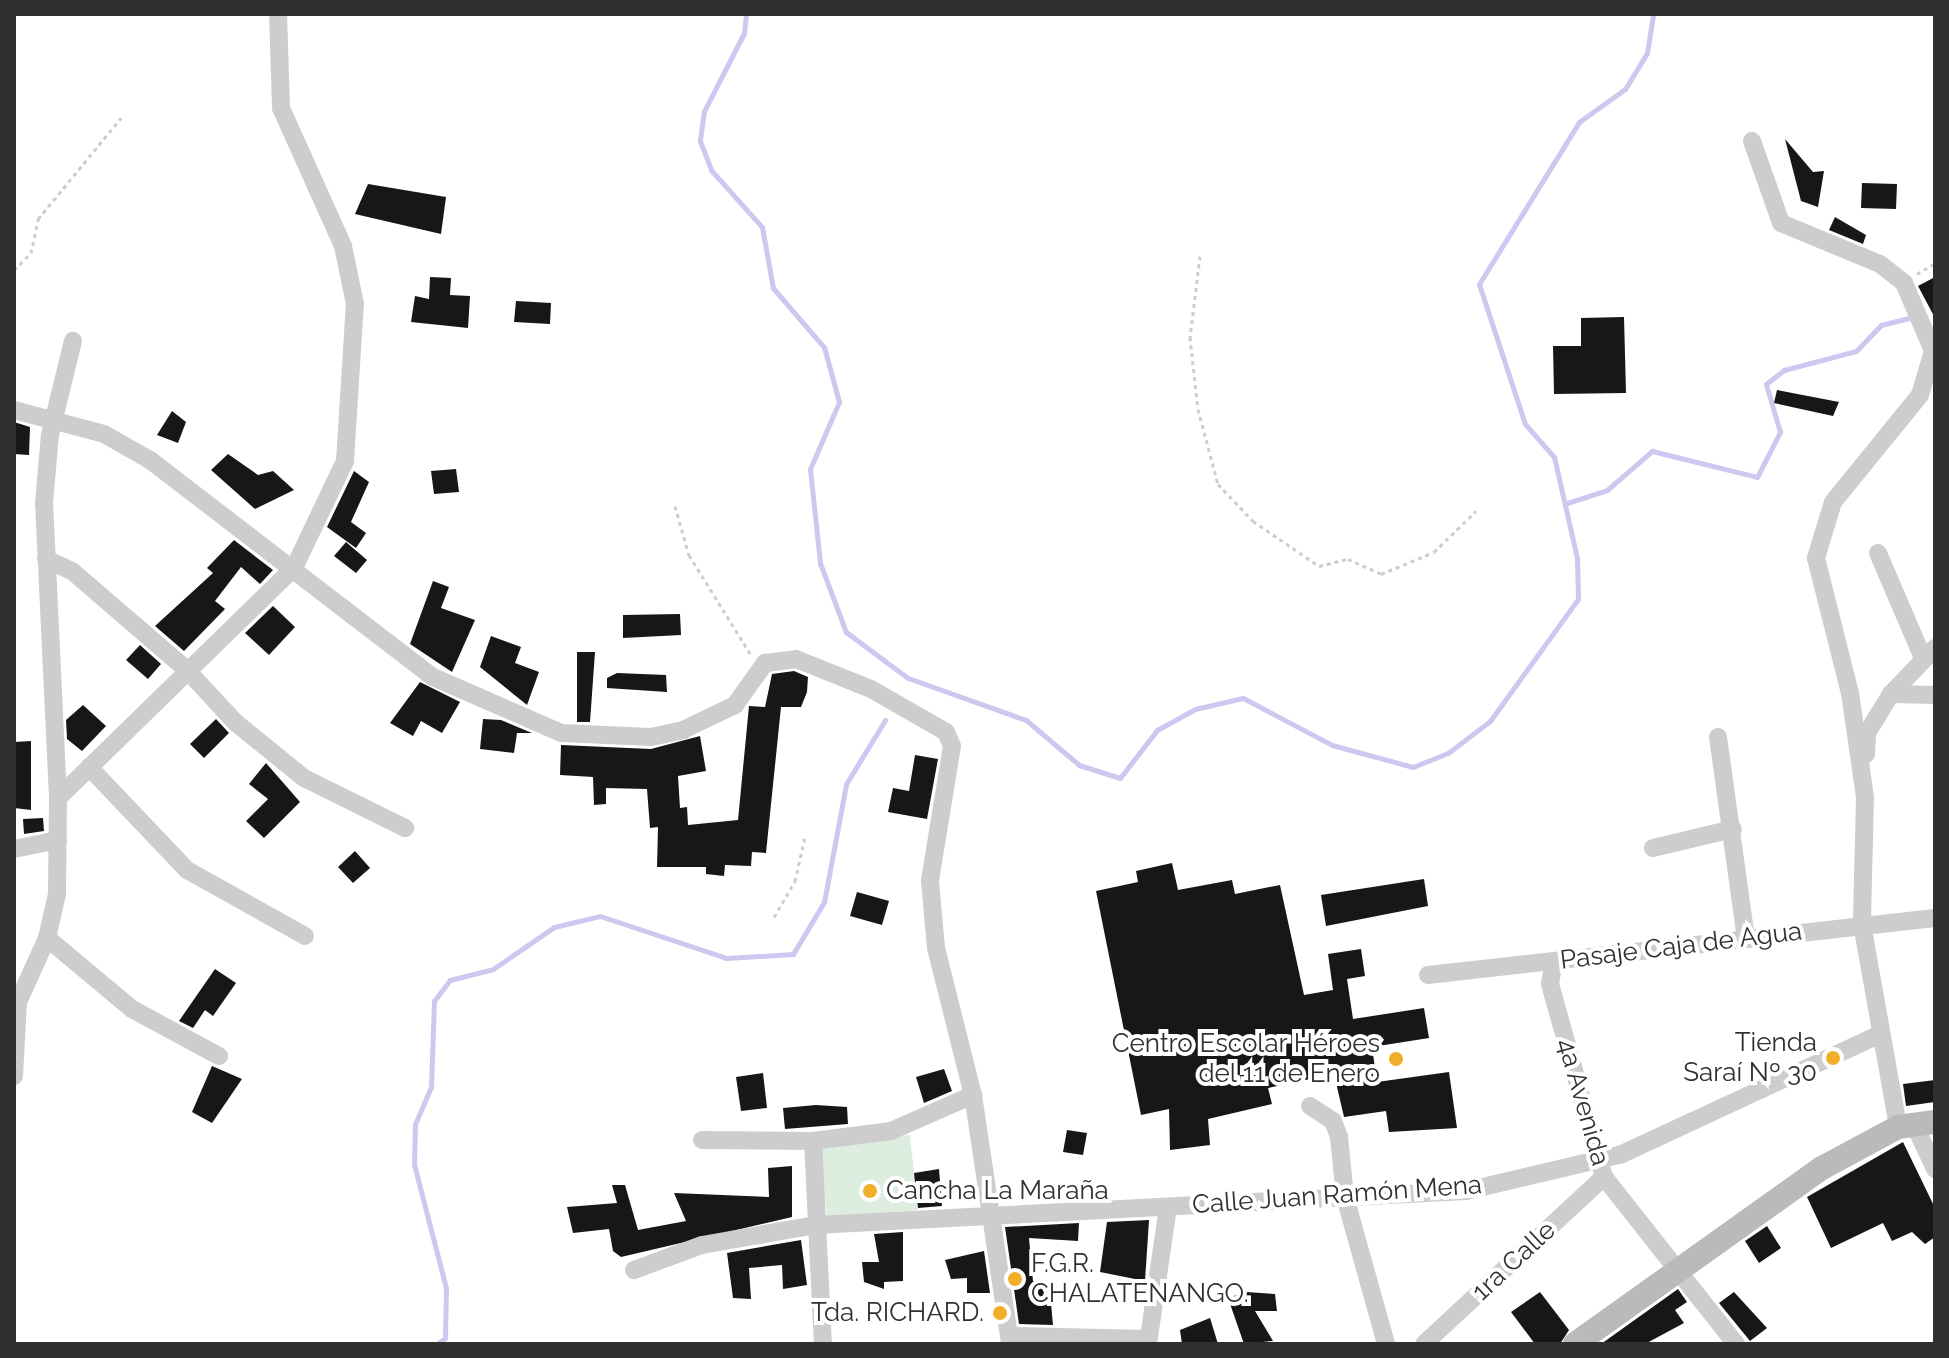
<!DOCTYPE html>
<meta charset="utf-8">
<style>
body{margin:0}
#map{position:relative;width:1949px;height:1358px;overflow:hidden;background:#fff;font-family:Raleway,sans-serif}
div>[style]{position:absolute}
.green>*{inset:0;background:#ddeee1}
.stream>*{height:5px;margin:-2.5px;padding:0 2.5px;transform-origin:2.5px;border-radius:2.5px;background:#cdc8ef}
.building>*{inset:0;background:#171717}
.path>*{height:3px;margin-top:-1.5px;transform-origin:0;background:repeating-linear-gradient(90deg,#cdcdcd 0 4px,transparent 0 8px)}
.minor>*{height:18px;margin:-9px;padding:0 9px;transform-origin:9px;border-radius:9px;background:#cdcdcd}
.secondary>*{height:24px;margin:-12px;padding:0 12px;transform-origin:12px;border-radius:12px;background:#bababa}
.dots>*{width:22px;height:22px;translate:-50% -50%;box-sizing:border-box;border:4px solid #fff;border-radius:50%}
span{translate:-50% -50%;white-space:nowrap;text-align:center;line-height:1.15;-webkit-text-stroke:8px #fff;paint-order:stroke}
.street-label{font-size:26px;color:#303030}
.poi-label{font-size:26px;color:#303030}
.right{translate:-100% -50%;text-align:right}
.left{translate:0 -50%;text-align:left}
.frame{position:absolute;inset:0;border:16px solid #303030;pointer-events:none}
</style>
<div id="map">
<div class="green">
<div style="clip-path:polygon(910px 1135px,918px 1210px,827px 1218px,819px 1145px)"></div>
</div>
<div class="stream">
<div style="left:746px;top:14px;width:19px;rotate:96deg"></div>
<div style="left:744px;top:33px;width:88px;rotate:117.1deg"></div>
<div style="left:704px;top:111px;width:30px;rotate:98deg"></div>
<div style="left:700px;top:141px;width:31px;rotate:69deg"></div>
<div style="left:711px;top:170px;width:76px;rotate:48.2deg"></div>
<div style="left:762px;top:227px;width:62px;rotate:79.8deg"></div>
<div style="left:773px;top:288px;width:78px;rotate:49.2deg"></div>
<div style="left:824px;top:347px;width:57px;rotate:74.7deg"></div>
<div style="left:839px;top:402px;width:73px;rotate:113.4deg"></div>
<div style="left:810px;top:469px;width:95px;rotate:83.9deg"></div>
<div style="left:820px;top:563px;width:74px;rotate:69.4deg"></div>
<div style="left:846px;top:632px;width:77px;rotate:36.6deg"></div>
<div style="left:908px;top:678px;width:125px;rotate:19.6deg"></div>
<div style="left:1026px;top:720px;width:70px;rotate:40.3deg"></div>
<div style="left:1079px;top:765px;width:43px;rotate:17.6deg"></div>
<div style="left:1120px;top:778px;width:61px;rotate:-52.4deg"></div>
<div style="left:1157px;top:730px;width:43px;rotate:-28.9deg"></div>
<div style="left:1195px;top:709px;width:49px;rotate:-12.9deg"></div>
<div style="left:1243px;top:698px;width:101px;rotate:27.8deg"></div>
<div style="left:1332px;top:745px;width:84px;rotate:15.2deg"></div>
<div style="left:1413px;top:767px;width:38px;rotate:-22deg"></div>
<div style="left:1448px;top:753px;width:53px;rotate:-37.3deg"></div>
<div style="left:1490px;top:721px;width:150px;rotate:-54.2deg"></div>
<div style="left:1578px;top:599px;width:41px;rotate:-91.4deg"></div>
<div style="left:1577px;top:558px;width:104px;rotate:-102.8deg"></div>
<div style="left:1554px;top:457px;width:44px;rotate:-131.3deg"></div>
<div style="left:1525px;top:424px;width:147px;rotate:-108.2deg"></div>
<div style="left:1479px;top:284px;width:190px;rotate:-58.3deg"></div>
<div style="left:1579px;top:122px;width:57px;rotate:-35.7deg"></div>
<div style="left:1625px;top:89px;width:42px;rotate:-58.6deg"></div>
<div style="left:1647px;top:53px;width:39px;rotate:-81deg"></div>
<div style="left:1567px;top:503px;width:42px;rotate:-18deg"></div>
<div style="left:1607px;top:490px;width:60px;rotate:-40.9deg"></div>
<div style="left:1652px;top:451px;width:108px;rotate:13.9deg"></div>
<div style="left:1757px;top:477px;width:51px;rotate:-62.9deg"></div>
<div style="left:1780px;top:432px;width:50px;rotate:-106.3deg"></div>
<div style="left:1766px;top:384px;width:23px;rotate:-38deg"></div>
<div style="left:1784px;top:370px;width:74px;rotate:-14.8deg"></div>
<div style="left:1856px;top:351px;width:36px;rotate:-46deg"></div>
<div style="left:1881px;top:325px;width:34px;rotate:-14deg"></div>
<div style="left:396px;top:1344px;width:7px"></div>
<div style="left:437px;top:1344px;width:10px;rotate:-37deg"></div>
<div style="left:445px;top:1338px;width:50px;rotate:-88.9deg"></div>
<div style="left:446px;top:1288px;width:128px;rotate:-104.5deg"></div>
<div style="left:414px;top:1164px;width:40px;rotate:-88.6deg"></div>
<div style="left:415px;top:1124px;width:40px;rotate:-66.6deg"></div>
<div style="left:431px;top:1087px;width:86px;rotate:-88deg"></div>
<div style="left:434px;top:1001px;width:26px;rotate:-53deg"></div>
<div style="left:450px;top:980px;width:44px;rotate:-14.3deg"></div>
<div style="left:493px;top:969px;width:74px;rotate:-34.5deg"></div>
<div style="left:554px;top:927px;width:47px;rotate:-13.4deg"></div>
<div style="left:600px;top:916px;width:133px;rotate:18.4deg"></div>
<div style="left:726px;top:958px;width:67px;rotate:-3.4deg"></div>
<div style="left:793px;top:954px;width:61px;rotate:-59.2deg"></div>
<div style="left:824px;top:902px;width:120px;rotate:-79.4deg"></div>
<div style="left:846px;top:784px;width:75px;rotate:-58.6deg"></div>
</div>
<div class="building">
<div style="clip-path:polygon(1785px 139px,1813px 172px,1824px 171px,1818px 207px,1801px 201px)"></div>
<div style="clip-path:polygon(1862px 183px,1897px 184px,1896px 209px,1861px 208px)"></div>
<div style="clip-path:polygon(368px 184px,446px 197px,441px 234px,355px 214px)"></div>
<div style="clip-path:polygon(1835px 217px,1866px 235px,1863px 244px,1829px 230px)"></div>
<div style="clip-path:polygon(430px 277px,451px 278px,450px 295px,470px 296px,468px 328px,411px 322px,415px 296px,429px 299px)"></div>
<div style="clip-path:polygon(1935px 277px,1935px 318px,1918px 286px)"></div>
<div style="clip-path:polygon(516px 301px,551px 303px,550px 324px,514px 322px)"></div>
<div style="clip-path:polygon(1624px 317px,1626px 393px,1554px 394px,1553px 346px,1581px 346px,1581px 318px)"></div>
<div style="clip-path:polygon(1777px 390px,1839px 402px,1833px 416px,1774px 403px)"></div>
<div style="clip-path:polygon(172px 411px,186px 422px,178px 443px,157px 435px)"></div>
<div style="clip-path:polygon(14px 422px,30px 427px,29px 455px,14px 454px)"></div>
<div style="clip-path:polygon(228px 454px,258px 475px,273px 471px,294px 490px,255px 509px,211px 470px)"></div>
<div style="clip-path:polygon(456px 469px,459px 492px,434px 494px,431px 471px)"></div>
<div style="clip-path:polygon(354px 471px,369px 482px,351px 522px,366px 533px,356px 548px,327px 527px)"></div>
<div style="clip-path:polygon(234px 540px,273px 570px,260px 584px,241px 567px,215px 601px,225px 609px,184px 651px,155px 626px,213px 573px,207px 568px)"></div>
<div style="clip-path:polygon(346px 542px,367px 560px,356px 573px,334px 556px)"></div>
<div style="clip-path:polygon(433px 581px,449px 587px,441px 608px,475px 620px,452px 672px,410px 644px)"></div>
<div style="clip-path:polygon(273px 606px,295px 627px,269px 655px,245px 633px)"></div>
<div style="clip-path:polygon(680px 614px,681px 635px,623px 638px,623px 615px)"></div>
<div style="clip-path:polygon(491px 636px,521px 647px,515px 663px,539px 672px,527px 705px,480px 667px)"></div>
<div style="clip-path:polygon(140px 645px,161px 664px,148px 679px,126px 660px)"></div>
<div style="clip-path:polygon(577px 652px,595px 652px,590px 722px,577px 722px)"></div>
<div style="clip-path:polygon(794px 671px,808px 677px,807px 692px,801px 707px,781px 707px,766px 853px,752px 852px,751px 866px,725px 865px,724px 876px,706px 874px,706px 867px,657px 867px,658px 827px,650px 828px,647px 789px,606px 788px,606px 804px,594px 805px,593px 777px,560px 775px,561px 745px,651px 749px,700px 736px,706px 771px,678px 776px,680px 808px,687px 807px,688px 825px,738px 820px,749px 706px,765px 707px,772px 674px)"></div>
<div style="clip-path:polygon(617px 673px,666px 675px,667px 692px,607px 688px,607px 678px)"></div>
<div style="clip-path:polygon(420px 682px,460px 702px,442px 733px,421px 721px,413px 736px,390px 723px)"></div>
<div style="clip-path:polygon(83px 705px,106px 726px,82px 751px,67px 739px,66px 720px)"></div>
<div style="clip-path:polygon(216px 719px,229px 733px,204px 758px,190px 744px)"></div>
<div style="clip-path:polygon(483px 719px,501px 720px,532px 733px,517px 733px,514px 753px,480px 749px)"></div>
<div style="clip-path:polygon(31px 741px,31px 810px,14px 808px,14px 742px)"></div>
<div style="clip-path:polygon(915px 755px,938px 759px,927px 819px,888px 812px,893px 788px,909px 791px)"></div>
<div style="clip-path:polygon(266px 763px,300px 802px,264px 838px,246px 821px,268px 799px,249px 784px)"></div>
<div style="clip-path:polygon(43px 818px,44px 831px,24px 834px,23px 819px)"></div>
<div style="clip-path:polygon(355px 851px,370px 868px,353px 883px,338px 867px)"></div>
<div style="clip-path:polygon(1172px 863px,1178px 890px,1232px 880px,1235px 894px,1280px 885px,1304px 995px,1333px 990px,1328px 954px,1361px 949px,1365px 976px,1347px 979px,1353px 1019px,1424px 1008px,1429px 1038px,1372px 1047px,1377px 1082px,1449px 1072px,1457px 1128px,1389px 1132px,1386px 1111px,1344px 1117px,1334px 1074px,1268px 1088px,1272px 1104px,1208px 1119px,1210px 1145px,1170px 1150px,1169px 1109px,1141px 1115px,1096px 891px,1138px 882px,1136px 871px)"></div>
<div style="clip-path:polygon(1424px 879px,1428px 906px,1326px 926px,1321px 895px)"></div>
<div style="clip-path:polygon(857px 892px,889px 901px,882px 925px,850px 916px)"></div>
<div style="clip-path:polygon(215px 969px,236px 983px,213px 1016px,205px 1010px,193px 1028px,179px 1021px)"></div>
<div style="clip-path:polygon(212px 1066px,242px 1079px,212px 1123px,192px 1112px)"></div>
<div style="clip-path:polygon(944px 1069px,952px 1091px,924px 1103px,916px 1077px)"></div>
<div style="clip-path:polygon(763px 1073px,767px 1108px,741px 1111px,736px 1077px)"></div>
<div style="clip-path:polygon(1935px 1080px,1935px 1102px,1906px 1106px,1903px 1084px)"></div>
<div style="clip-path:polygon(816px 1105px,847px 1107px,848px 1124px,785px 1129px,783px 1108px)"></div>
<div style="clip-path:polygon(1067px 1130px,1087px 1133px,1083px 1155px,1063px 1152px)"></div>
<div style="clip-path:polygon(1903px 1142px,1935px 1208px,1935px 1237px,1925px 1244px,1912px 1232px,1892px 1241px,1883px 1223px,1831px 1248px,1807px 1197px)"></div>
<div style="clip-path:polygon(792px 1166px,792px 1217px,621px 1257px,613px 1251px,609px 1229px,573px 1233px,567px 1207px,617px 1203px,612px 1185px,625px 1185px,638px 1230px,686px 1221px,674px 1193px,769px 1197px,768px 1168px)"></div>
<div style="clip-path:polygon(939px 1169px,942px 1206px,918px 1208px,914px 1173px)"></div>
<div style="clip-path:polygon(1149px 1220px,1145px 1281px,1100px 1272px,1107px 1222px)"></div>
<div style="clip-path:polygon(1079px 1223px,1078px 1241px,1029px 1238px,1033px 1281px,1049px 1282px,1053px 1325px,1019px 1324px,1005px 1227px)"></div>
<div style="clip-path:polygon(1767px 1226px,1781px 1248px,1759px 1263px,1745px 1241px)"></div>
<div style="clip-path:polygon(903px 1232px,903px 1281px,884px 1282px,884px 1289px,864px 1282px,862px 1262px,879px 1262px,874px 1234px)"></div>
<div style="clip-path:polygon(801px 1240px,807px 1285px,783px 1289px,782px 1265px,749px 1268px,751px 1299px,733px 1298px,727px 1253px)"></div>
<div style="clip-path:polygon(984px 1251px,990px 1293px,967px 1293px,967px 1278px,951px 1279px,945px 1260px)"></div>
<div style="clip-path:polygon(1678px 1289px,1687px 1302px,1675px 1310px,1684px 1323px,1645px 1344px,1601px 1344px)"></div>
<div style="clip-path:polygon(1246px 1292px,1275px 1294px,1277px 1311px,1255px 1311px,1273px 1341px,1244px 1344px,1228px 1298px)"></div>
<div style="clip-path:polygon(1540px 1292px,1569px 1330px,1560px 1344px,1535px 1344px,1511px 1312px)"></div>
<div style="clip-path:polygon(1734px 1292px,1767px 1328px,1750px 1341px,1719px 1303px)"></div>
<div style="clip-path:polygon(1210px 1318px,1218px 1344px,1182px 1344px,1180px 1330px)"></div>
</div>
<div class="path">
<div style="left:1200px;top:256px;width:82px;rotate:97deg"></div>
<div style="left:1190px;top:337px;width:72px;rotate:83.7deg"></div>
<div style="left:1198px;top:409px;width:78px;rotate:75.1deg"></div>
<div style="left:1218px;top:484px;width:51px;rotate:46.6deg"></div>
<div style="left:1253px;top:521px;width:80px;rotate:34.3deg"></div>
<div style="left:1319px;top:566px;width:30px;rotate:-14deg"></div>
<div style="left:1348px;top:559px;width:36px;rotate:24deg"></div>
<div style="left:1381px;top:574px;width:57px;rotate:-22.5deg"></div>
<div style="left:1434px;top:552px;width:59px;rotate:-44.3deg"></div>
<div style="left:14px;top:270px;width:24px;rotate:-45deg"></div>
<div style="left:31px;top:253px;width:35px;rotate:-78deg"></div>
<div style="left:38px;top:219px;width:131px;rotate:-50.6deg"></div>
<div style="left:1917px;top:274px;width:21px;rotate:-31deg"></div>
<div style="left:675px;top:506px;width:51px;rotate:74.1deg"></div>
<div style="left:689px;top:555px;width:118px;rotate:58.2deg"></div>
<div style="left:774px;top:917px;width:42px;rotate:-59.7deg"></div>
<div style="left:795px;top:881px;width:45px;rotate:-77.2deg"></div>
</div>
<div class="minor">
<div style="left:1752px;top:141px;width:87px;rotate:70.5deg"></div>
<div style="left:1781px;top:223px;width:107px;rotate:22.5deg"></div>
<div style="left:1880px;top:264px;width:31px;rotate:38deg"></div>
<div style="left:1904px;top:283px;width:74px;rotate:66.9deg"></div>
<div style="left:1933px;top:351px;width:46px;rotate:106.5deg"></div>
<div style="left:1920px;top:395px;width:138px;rotate:129.1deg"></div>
<div style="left:1833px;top:502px;width:59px;rotate:106.9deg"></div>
<div style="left:1816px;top:558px;width:139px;rotate:75.9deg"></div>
<div style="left:1850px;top:693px;width:105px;rotate:81.8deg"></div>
<div style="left:1865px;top:797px;width:127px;rotate:91.4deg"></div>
<div style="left:1862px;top:924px;width:206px;rotate:79.9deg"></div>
<div style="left:14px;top:410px;width:93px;rotate:14.9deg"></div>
<div style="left:104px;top:434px;width:53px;rotate:29.5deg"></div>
<div style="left:150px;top:460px;width:357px;rotate:37.5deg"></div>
<div style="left:433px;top:677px;width:140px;rotate:23.6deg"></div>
<div style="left:561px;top:733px;width:90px;rotate:2.5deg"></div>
<div style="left:651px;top:737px;width:33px;rotate:-12deg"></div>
<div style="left:683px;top:730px;width:58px;rotate:-25.7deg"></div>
<div style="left:735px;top:705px;width:52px;rotate:-54.5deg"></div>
<div style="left:765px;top:663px;width:31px;rotate:-7deg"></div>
<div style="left:796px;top:659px;width:81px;rotate:21.8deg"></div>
<div style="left:871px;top:689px;width:86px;rotate:29.8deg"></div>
<div style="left:946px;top:732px;width:15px;rotate:67deg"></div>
<div style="left:952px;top:746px;width:137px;rotate:99.3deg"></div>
<div style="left:930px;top:881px;width:67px;rotate:84.9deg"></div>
<div style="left:936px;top:948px;width:152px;rotate:75.9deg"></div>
<div style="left:973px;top:1095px;width:252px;rotate:81.5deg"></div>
<div style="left:1878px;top:553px;width:114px;rotate:66.8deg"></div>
<div style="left:46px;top:559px;width:29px;rotate:25deg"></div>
<div style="left:72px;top:571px;width:150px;rotate:40.7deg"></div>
<div style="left:186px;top:669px;width:72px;rotate:47.2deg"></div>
<div style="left:235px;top:722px;width:89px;rotate:39.1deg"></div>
<div style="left:304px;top:778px;width:113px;rotate:26.3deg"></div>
<div style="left:1891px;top:694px;width:44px;rotate:1.3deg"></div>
<div style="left:1718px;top:737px;width:203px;rotate:82.1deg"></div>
<div style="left:1866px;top:754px;width:21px;rotate:-87deg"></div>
<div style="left:1867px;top:733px;width:46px;rotate:-58.4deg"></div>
<div style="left:1891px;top:694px;width:64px;rotate:-46.3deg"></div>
<div style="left:89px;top:767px;width:142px;rotate:46.4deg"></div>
<div style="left:187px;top:870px;width:135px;rotate:29.2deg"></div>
<div style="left:58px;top:798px;width:295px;rotate:-92.7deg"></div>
<div style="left:44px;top:503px;width:68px;rotate:-85deg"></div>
<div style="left:50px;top:435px;width:97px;rotate:-76.3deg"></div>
<div style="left:1653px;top:848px;width:82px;rotate:-13.4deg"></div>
<div style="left:14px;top:849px;width:45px;rotate:-11.6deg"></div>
<div style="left:47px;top:938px;width:111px;rotate:39.9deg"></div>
<div style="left:132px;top:1009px;width:99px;rotate:28.4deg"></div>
<div style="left:1554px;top:961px;width:23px;rotate:100deg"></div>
<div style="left:1550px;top:984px;width:200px;rotate:74.4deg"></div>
<div style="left:1604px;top:1177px;width:213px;rotate:51.7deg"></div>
<div style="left:1428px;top:975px;width:510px;rotate:-6.41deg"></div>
<div style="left:14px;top:1076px;width:74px;rotate:-86.9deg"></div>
<div style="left:18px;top:1002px;width:70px;rotate:-65.6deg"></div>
<div style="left:47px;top:938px;width:45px;rotate:-77.2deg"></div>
<div style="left:57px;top:894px;width:96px;rotate:-89.4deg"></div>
<div style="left:58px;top:798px;width:330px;rotate:-44.3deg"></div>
<div style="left:294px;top:568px;width:119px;rotate:-64.5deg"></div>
<div style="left:345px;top:461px;width:157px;rotate:-86.4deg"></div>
<div style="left:355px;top:304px;width:59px;rotate:-101.7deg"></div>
<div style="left:343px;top:246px;width:151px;rotate:-114.2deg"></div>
<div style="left:281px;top:108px;width:94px;rotate:-91.8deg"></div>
<div style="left:1310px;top:1106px;width:27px;rotate:33deg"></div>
<div style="left:1333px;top:1121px;width:17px;rotate:69deg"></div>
<div style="left:1339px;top:1137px;width:60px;rotate:84.3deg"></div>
<div style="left:1345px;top:1197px;width:153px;rotate:74.4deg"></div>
<div style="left:1914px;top:1124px;width:50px;rotate:65deg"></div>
<div style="left:702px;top:1140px;width:111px;rotate:0.5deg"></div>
<div style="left:813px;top:1141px;width:79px;rotate:-7.3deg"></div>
<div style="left:891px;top:1131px;width:90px;rotate:-23.7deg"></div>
<div style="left:813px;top:1141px;width:203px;rotate:87.2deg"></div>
<div style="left:634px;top:1270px;width:72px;rotate:-20.2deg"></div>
<div style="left:702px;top:1245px;width:115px;rotate:-10deg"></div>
<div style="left:815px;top:1225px;width:652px;rotate:-2.99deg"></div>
<div style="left:1466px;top:1191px;width:160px;rotate:-13.3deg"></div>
<div style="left:1622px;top:1154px;width:282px;rotate:-24.9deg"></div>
<div style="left:1010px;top:1336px;width:138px;rotate:1.2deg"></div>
<div style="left:1148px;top:1344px;width:138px;rotate:-81.7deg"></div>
<div style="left:1424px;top:1344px;width:246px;rotate:-42.9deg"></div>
</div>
<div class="secondary">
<div style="left:1575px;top:1344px;width:303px;rotate:-35.5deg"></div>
<div style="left:1822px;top:1168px;width:86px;rotate:-28.3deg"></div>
<div style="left:1898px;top:1127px;width:37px;rotate:-8deg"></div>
</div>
<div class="dots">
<div style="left:1833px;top:1058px;background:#f1ae28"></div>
<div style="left:1396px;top:1059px;background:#f1ae28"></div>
<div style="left:870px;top:1191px;background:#f1ae28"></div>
<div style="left:1015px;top:1279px;background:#f1ae28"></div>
<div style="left:1000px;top:1313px;background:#f1ae28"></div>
</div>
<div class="street-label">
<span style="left:1681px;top:946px;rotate:-7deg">Pasaje Caja de Agua</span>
<span style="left:1583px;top:1102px;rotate:74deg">4a Avenida</span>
<span style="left:1337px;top:1195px;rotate:-4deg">Calle Juan Ramón Mena</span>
<span style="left:1514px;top:1261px;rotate:-43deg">1ra Calle</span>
</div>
<div class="poi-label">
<span class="right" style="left:1817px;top:1058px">Tienda<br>Saraí Nº 30</span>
<span class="right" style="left:1380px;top:1059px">Centro Escolar Héroes<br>del 11 de Enero</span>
<span class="left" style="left:886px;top:1191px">Cancha La Maraña</span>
<span class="left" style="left:1031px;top:1279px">F.G.R.<br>CHALATENANGO.</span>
<span class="right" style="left:984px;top:1313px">Tda. RICHARD.</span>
</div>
<div class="frame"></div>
</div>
